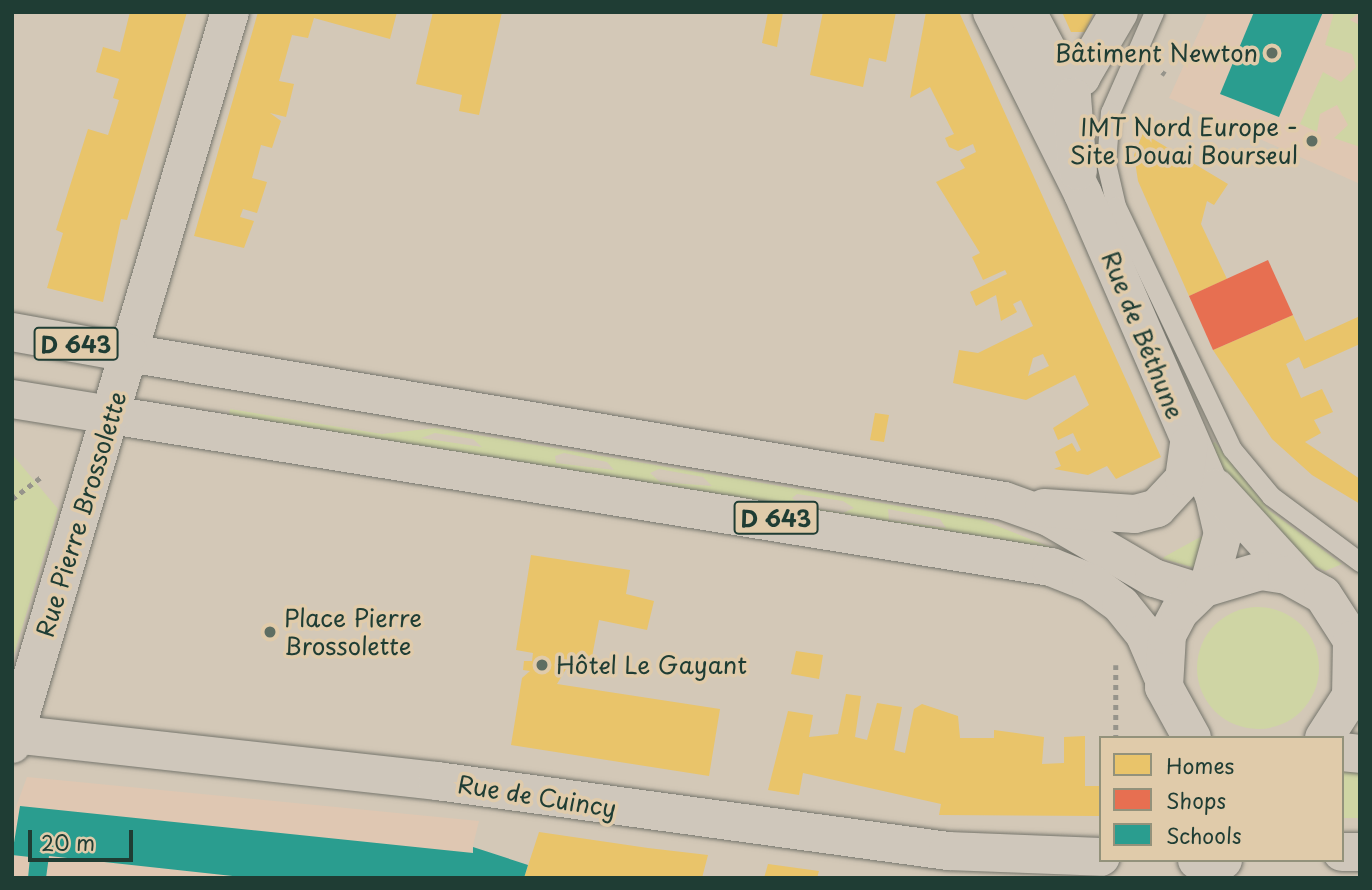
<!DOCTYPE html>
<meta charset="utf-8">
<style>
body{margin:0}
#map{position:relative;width:1372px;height:890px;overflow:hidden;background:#d3c8b7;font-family:"Playpen Sans",sans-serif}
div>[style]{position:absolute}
.built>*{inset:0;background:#dfc7b2}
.green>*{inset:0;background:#cfd5a4}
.round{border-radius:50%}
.homes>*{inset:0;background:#e9c46a}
.shops>*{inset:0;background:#e76f51}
.schools>*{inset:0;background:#2a9d8f}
.path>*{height:4.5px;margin-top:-2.25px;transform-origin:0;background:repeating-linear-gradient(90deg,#96948b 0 5px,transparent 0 10px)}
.roads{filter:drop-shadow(0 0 2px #76766d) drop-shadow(0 0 2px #76766d)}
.lane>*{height:19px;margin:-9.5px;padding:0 9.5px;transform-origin:9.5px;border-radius:9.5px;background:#cfc7bb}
.street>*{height:38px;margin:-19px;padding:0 19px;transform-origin:19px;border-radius:19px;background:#cfc7bb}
.secondary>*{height:38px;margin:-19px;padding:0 19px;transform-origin:19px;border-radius:19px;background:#cfc7bb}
.primary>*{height:38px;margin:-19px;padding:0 19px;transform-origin:19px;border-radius:19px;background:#cfc7bb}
.highway>*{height:38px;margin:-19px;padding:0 19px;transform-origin:19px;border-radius:19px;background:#cfc7bb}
.dots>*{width:19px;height:19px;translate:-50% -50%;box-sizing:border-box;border:4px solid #e0cbaa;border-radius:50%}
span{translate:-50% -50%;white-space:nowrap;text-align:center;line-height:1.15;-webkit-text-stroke:7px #e0cbaa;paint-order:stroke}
.shield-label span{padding:2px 5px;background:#e0cbaa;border:2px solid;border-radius:5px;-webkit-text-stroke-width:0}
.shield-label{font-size:23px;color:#1f3d34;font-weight:700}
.poi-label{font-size:24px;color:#1f3d34}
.right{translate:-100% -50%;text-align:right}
.left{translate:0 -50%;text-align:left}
.street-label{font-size:24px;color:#1f3d34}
.frame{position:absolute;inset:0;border:14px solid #1f3d34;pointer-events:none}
.legend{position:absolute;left:1099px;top:736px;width:245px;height:126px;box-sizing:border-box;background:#e0cbaa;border:2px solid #93927b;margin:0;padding:9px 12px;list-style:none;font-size:21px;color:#1f3d34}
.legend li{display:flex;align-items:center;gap:14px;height:35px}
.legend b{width:35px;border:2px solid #93927b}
.scale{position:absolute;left:28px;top:830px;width:105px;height:32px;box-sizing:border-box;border:4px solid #1f3d34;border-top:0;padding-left:9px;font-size:21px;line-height:24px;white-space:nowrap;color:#1f3d34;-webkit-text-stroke:5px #e0cbaa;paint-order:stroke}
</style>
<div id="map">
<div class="built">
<div style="clip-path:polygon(1208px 12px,1360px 12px,1360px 184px,1169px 98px)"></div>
<div style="clip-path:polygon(27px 777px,479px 821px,465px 878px,12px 878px,12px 818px)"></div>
</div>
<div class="green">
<div style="clip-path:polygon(1334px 12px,1360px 12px,1350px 20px,1360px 25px,1360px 147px,1334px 138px,1348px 125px,1337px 105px,1320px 114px,1317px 132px,1300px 124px,1323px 72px,1341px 82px,1356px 67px,1352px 54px,1325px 45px)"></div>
<div style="clip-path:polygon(evenodd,230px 409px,382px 434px,435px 428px,982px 520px,1093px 564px,229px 415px,230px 409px,435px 433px,473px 439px,482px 447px,421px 438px,435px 433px,230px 409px,564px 453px,607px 462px,614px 470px,556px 463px,555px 456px,564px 453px,230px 409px,659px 469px,703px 477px,712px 486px,660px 482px,650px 473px,659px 469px,230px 409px,797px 494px,843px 501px,854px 508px,843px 513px,802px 506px,792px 498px,797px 494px,230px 409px,888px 509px,940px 519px,946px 528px,889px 520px,888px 509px)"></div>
<div style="clip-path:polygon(1215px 442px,1269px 510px,1342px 564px,1325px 571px,1295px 556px,1239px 496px,1208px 446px)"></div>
<div style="clip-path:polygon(12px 454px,58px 509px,12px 661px)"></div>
<div style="clip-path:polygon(1213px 530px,1195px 568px,1163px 559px,1164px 557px)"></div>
<div class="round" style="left:1197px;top:607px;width:122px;height:122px"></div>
<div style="clip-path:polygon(1342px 766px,1360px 767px,1360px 818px,1343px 818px,1343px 838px)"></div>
</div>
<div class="homes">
<div style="clip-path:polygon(130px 12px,187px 12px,127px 220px,121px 219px,103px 302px,47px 288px,63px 233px,56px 230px,88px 129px,108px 135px,119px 100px,113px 98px,119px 79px,96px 72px,103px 47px,120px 52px)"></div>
<div style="clip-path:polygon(258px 12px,397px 12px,390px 39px,314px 18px,308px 38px,292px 35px,279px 81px,294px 84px,286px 117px,270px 113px,281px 121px,272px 148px,261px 145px,252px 178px,267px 182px,257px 213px,243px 209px,240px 217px,254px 221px,244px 248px,194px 236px)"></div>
<div style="clip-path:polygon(433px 12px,502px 12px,479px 115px,459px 111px,462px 95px,416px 84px)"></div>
<div style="clip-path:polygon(768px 12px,783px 12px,777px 47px,762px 43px)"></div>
<div style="clip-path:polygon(823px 12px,896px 12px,886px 62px,869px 58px,863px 87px,810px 75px)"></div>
<div style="clip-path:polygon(evenodd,926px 12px,959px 12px,1161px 457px,1116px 479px,1107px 466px,1088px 475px,1054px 469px,1061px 466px,1055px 452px,1072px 443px,1077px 452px,1081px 450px,1073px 433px,1058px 440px,1053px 428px,1089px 405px,1075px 375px,1026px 400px,953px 383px,959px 350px,978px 353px,1033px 326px,1021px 300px,1013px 304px,1017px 312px,1001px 321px,996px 295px,976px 306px,970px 292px,1007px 274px,1005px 270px,983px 280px,972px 257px,980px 253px,936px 182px,965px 168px,960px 160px,976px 152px,973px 144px,958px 151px,949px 147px,945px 138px,954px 134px,930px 87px,910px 98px,926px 12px,1043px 354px,1049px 366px,1028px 376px,1033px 358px,1043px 354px)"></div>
<div style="clip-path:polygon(1062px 12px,1094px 12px,1085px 32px,1071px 32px)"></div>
<div style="clip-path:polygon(1143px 133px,1228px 184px,1214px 205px,1207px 201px,1201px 224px,1227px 279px,1189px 296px,1138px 181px,1134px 155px)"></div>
<div style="clip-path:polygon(1293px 315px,1305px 341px,1360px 316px,1360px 344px,1304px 369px,1299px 357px,1286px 364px,1301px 398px,1322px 389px,1333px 412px,1314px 420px,1321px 433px,1305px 442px,1360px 479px,1360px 504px,1312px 475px,1272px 439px,1213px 350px)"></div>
<div style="clip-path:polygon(875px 413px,889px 415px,884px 442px,870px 440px)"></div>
<div style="clip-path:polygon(531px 555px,630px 570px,626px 594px,654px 601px,647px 630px,599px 620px,591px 662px,561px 659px,559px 668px,566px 669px,557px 684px,720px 709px,709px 776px,511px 745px,522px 678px,530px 671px,523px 670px,524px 661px,532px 661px,533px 653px,516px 650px)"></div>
<div style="clip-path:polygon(796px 651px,823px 655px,819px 679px,791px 674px)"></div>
<div style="clip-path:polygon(846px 694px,861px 696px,855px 737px,867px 740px,877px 703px,902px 707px,894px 750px,905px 753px,914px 709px,922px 704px,958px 716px,960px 738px,994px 738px,994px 730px,1044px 737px,1042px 764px,1064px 763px,1064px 737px,1085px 736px,1085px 786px,1101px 786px,1101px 816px,939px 815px,941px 804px,803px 773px,799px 795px,768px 790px,788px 711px,813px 715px,809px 737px,838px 734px)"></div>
<div style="clip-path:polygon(539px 832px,648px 848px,708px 855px,702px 878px,524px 878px)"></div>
<div style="clip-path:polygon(768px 864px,819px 871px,817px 878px,764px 878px)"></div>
</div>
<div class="shops">
<div style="clip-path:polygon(1268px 260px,1293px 315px,1213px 350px,1189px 296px)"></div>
</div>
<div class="schools">
<div style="clip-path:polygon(1254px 12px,1323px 12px,1279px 117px,1220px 94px)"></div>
<div style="clip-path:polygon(20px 806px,473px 853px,473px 847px,528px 865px,524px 878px,251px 878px,49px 856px,46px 878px,28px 878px,30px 857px,12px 855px)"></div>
</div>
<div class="path">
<div style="left:1162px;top:72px;width:4px;rotate:34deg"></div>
<div style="left:12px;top:499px;width:38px;rotate:-37deg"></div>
<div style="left:1116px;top:665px;width:73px;rotate:90deg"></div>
</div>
<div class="roads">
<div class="lane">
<div style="left:1154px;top:12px;width:109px;rotate:113.7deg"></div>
<div style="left:1110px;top:112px;width:51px;rotate:94.5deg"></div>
<div style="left:1106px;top:163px;width:44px;rotate:76.9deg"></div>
<div style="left:1116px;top:206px;width:269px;rotate:64.5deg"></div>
<div style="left:1232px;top:449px;width:61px;rotate:50.3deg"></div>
<div style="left:1271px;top:496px;width:111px;rotate:36.6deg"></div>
</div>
<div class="street">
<div style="left:1035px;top:71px;width:24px;rotate:30deg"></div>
<div style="left:1056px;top:83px;width:26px;rotate:-13deg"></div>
<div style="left:1081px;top:77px;width:75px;rotate:-59.7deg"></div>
<div style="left:12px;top:734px;width:428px;rotate:6.3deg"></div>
<div style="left:437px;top:781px;width:516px;rotate:7.8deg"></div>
<div style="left:948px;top:851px;width:153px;rotate:2.2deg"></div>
<div style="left:12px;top:744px;width:764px;rotate:-73.42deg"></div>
<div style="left:1342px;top:852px;width:18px"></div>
<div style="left:1197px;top:860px;width:26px"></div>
</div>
<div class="secondary">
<div style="left:992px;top:12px;width:203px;rotate:63.4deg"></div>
<div style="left:1083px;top:194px;width:328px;rotate:66.5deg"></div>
<div style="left:1214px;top:495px;width:39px;rotate:77deg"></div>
<div style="left:1223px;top:533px;width:53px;rotate:105.4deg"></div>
<div style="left:1027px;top:12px;width:96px;rotate:62.1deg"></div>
<div style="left:1072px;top:97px;width:74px;rotate:85.4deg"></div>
<div style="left:1216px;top:488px;width:125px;rotate:47.6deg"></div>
</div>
<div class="primary">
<div style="left:129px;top:353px;width:887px;rotate:9.6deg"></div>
<div style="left:1004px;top:501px;width:48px;rotate:19.6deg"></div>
<div style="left:1049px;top:517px;width:121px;rotate:30.2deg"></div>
<div style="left:1154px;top:578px;width:46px;rotate:17.7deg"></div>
<div style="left:111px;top:415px;width:952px;rotate:9.19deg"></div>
<div style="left:1051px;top:567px;width:43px;rotate:21.8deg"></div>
<div style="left:1091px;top:583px;width:37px;rotate:36deg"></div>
<div style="left:1121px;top:605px;width:36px;rotate:51deg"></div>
<div style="left:1144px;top:633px;width:46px;rotate:66.8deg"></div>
<div style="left:1044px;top:508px;width:91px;rotate:3.8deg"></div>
<div style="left:1135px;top:514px;width:23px;rotate:-15deg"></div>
<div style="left:1157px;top:508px;width:40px;rotate:-47deg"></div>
<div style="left:1184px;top:479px;width:35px;rotate:-82deg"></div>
<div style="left:1192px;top:738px;width:58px;rotate:-118.8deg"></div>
<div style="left:1164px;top:687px;width:52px;rotate:-86.7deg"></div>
<div style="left:1167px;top:635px;width:27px;rotate:-62deg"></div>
<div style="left:1180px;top:611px;width:33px;rotate:-44deg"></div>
<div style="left:1204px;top:588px;width:59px;rotate:-16.6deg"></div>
<div style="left:1261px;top:571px;width:26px;rotate:9deg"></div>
<div style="left:1287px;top:575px;width:41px;rotate:29.1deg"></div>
<div style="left:1323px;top:595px;width:54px;rotate:57.2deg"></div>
<div style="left:1352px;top:640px;width:56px;rotate:91deg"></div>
<div style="left:1351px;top:696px;width:50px;rotate:122.7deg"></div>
<div style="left:1342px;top:752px;width:18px;rotate:6deg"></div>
</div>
<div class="highway">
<div style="left:12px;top:332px;width:119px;rotate:10.2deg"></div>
<div style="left:12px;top:399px;width:100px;rotate:9.2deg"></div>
</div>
</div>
<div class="dots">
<div style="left:1272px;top:53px;background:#5e6e62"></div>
<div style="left:1312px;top:141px;background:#5e6e62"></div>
<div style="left:270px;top:632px;background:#5e6e62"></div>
<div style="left:542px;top:665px;background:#5e6e62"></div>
</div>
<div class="shield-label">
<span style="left:76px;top:344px">D 643</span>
<span style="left:776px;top:518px">D 643</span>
</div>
<div class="poi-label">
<span class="right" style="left:1258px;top:53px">Bâtiment Newton</span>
<span class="right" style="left:1298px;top:141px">IMT Nord Europe -<br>Site Douai Bourseul</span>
<span class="left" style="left:284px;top:632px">Place Pierre<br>Brossolette</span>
<span class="left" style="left:556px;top:665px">Hôtel Le Gayant</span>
</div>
<div class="street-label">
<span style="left:1143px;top:335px;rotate:68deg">Rue de Béthune</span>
<span style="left:81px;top:514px;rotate:-73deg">Rue Pierre Brossolette</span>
<span style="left:537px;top:796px;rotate:9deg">Rue de Cuincy</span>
</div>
<div class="frame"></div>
<ul class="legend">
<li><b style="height:19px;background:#e9c46a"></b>Homes</li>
<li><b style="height:19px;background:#e76f51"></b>Shops</li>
<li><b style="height:19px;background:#2a9d8f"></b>Schools</li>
</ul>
<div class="scale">20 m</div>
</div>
